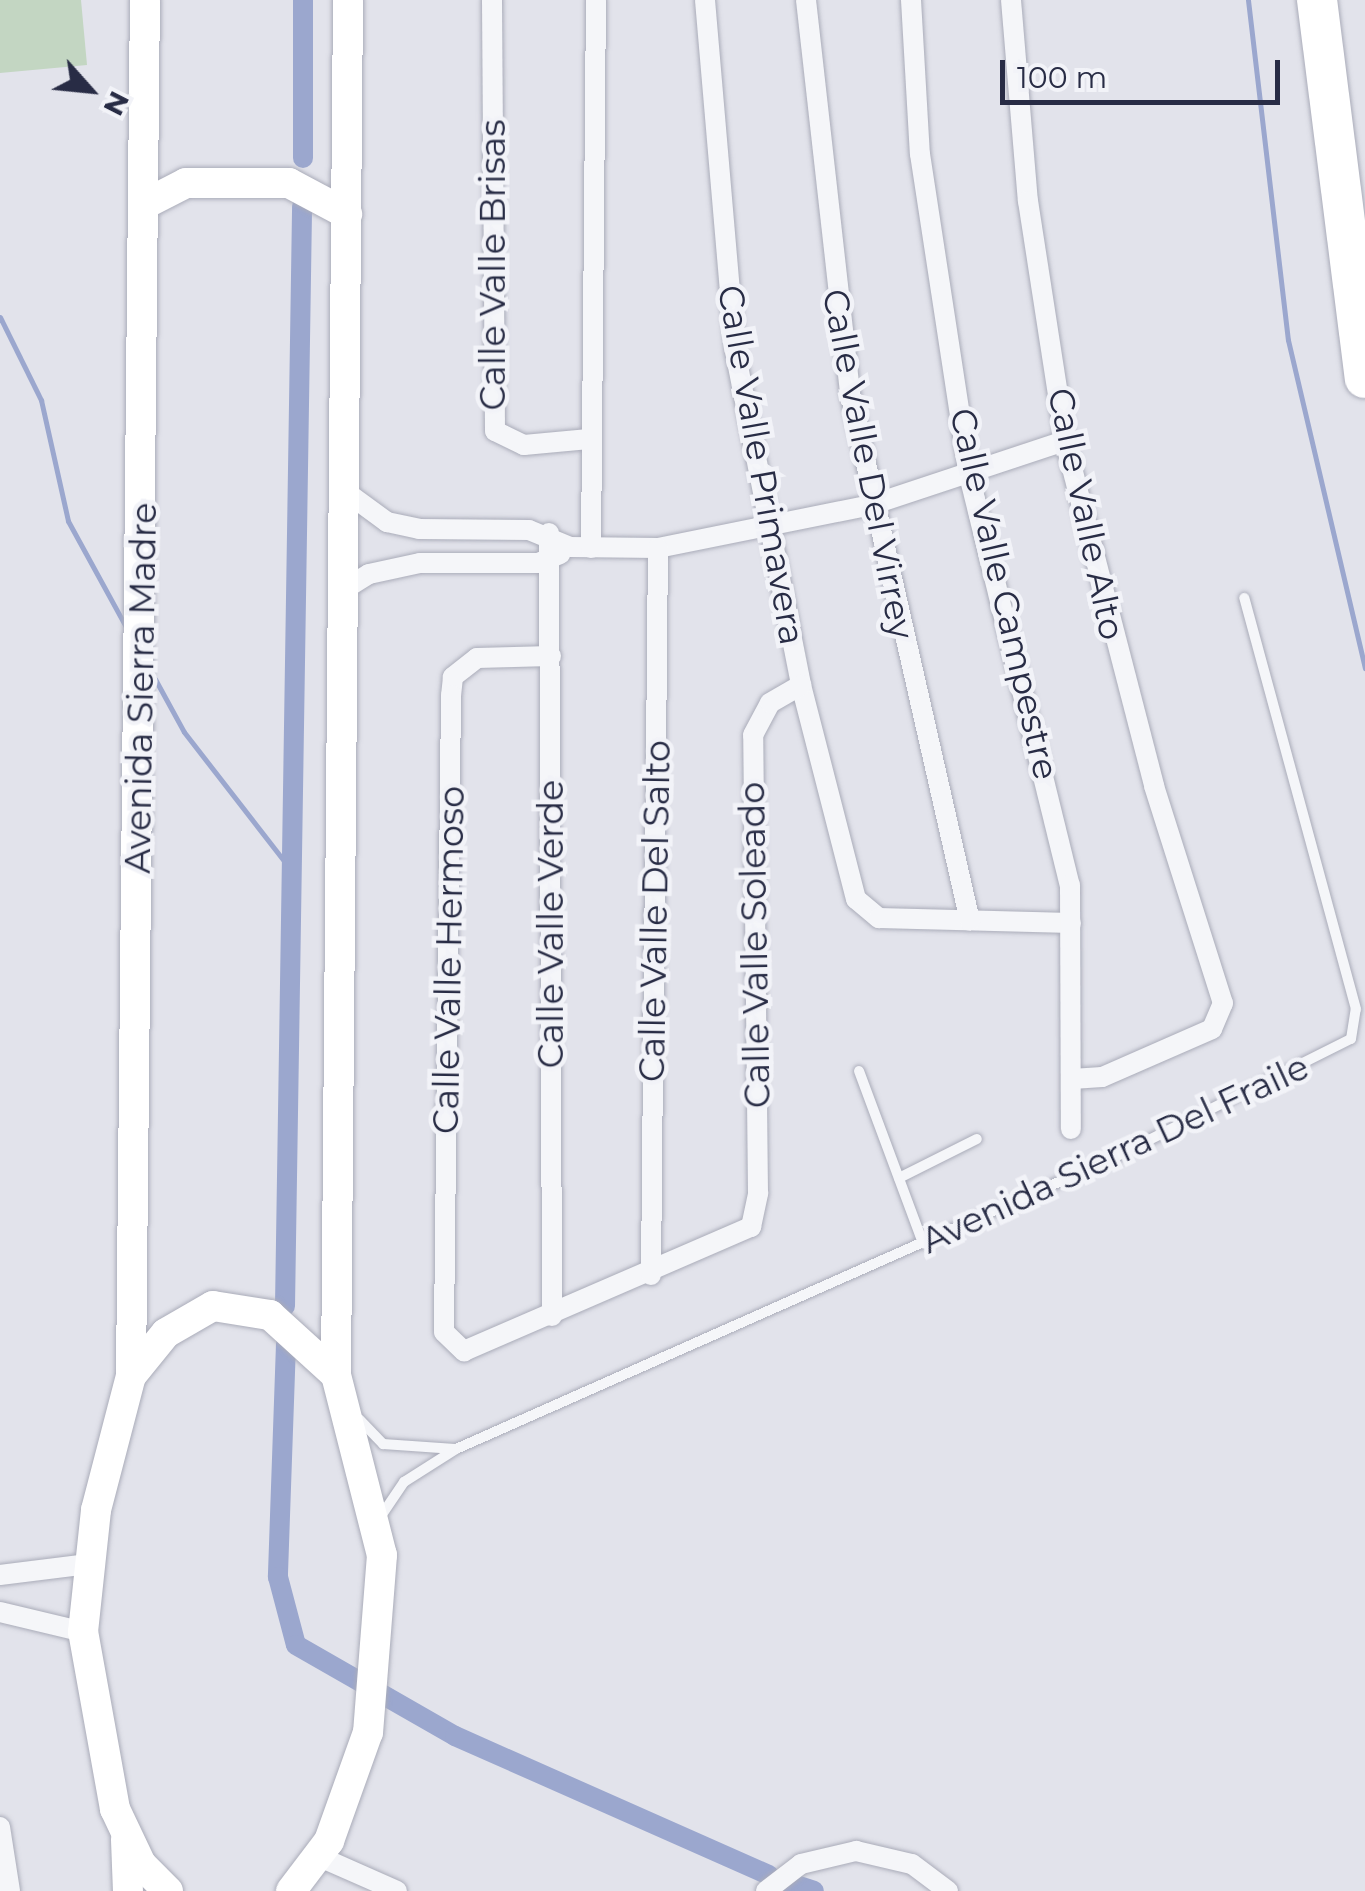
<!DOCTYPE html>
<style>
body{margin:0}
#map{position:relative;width:1365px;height:1891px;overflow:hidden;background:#e2e3eb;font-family:Montserrat,sans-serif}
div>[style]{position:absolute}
.green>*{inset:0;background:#c3d6c2}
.stream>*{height:5px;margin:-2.5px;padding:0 2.5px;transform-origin:2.5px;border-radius:2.5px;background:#9ba7ce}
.canal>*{height:20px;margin:-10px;padding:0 10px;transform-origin:10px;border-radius:10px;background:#9ba7ce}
.roads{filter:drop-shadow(0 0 2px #aaacb9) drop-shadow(0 0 2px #aaacb9)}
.lane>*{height:10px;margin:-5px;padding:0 5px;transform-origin:5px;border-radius:5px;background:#f5f6f9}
.street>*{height:20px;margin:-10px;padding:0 10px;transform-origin:10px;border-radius:10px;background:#f5f6f9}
.secondary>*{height:30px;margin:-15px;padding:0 15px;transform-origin:15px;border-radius:15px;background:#fff}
.highway>*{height:40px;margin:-20px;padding:0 20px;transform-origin:20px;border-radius:20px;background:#fff}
span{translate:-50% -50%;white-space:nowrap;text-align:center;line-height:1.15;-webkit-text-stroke:9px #f2f3f8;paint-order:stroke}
.street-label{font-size:35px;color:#282c45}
.north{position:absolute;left:40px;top:40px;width:100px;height:100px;-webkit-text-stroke:8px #f2f3f8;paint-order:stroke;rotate:117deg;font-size:28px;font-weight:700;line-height:40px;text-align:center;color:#282c45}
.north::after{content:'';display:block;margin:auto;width:35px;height:45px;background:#282c45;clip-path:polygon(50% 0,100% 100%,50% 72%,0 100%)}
.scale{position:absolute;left:1000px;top:60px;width:280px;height:45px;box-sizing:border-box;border:5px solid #282c45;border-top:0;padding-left:12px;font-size:30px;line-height:35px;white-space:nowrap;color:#282c45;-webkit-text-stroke:8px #f2f3f8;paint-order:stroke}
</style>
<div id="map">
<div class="green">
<div style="clip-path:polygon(0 0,81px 0,87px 65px,0 73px)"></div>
</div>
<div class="stream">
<div style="left:1248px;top:0;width:342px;rotate:83.3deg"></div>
<div style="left:1288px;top:340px;width:337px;rotate:76.8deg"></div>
<div style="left:0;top:317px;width:93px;rotate:63.7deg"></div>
<div style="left:41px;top:400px;width:124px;rotate:77.4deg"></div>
<div style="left:68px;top:521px;width:121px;rotate:61.3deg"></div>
<div style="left:155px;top:679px;width:60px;rotate:61.3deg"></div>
<div style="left:184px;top:732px;width:176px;rotate:52.2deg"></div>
</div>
<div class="canal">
<div style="left:303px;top:158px;width:158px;rotate:-90deg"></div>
<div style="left:285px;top:1306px;width:1100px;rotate:-89.11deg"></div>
<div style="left:286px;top:1344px;width:233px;rotate:92deg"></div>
<div style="left:278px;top:1577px;width:70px;rotate:75.2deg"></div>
<div style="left:296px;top:1645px;width:183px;rotate:29.8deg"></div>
<div style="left:455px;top:1736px;width:343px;rotate:23.9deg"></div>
<div style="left:790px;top:1883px;width:25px;rotate:18deg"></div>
</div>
<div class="roads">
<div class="lane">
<div style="left:859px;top:1071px;width:184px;rotate:69.6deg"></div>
<div style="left:899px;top:1178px;width:87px;rotate:-26.6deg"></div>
<div style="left:359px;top:1419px;width:35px;rotate:46deg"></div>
<div style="left:383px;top:1444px;width:72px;rotate:4deg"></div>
<div style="left:379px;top:1519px;width:45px;rotate:-56deg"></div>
<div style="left:404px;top:1482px;width:62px;rotate:-32.4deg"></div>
<div style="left:456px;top:1449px;width:719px;rotate:-23.89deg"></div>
<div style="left:1113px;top:1158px;width:266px;rotate:-26.6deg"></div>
<div style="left:1351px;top:1039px;width:30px;rotate:-81deg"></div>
<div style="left:1356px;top:1009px;width:426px;rotate:-105.2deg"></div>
</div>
<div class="street">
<div style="left:492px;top:0;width:431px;rotate:89.6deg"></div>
<div style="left:495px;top:431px;width:32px;rotate:26deg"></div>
<div style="left:524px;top:445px;width:65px;rotate:-5.3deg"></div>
<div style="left:705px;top:0;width:352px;rotate:85.1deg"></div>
<div style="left:735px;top:351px;width:340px;rotate:78.8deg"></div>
<div style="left:801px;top:685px;width:221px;rotate:75.6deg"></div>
<div style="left:856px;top:899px;width:30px;rotate:40deg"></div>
<div style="left:879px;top:918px;width:192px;rotate:1.5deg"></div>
<div style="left:806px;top:0;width:395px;rotate:83.6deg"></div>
<div style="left:850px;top:393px;width:541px;rotate:77.2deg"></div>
<div style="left:911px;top:0;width:154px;rotate:86.7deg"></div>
<div style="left:920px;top:154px;width:325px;rotate:81.3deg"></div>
<div style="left:969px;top:475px;width:422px;rotate:76.2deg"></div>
<div style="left:1070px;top:885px;width:244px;rotate:89.8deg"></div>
<div style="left:1011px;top:0;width:202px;rotate:85.2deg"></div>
<div style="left:1028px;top:201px;width:243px;rotate:81.2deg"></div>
<div style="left:1065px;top:441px;width:356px;rotate:75.5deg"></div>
<div style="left:1154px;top:786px;width:228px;rotate:72.4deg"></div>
<div style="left:1223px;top:1003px;width:28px;rotate:113deg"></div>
<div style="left:1212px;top:1029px;width:120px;rotate:156.4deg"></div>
<div style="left:1102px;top:1077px;width:30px;rotate:176deg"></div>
<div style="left:342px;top:489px;width:56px;rotate:36.3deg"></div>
<div style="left:387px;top:522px;width:33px;rotate:12deg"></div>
<div style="left:419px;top:529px;width:110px;rotate:0.5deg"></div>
<div style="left:529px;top:530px;width:44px;rotate:22.5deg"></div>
<div style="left:570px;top:547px;width:88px;rotate:0.7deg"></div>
<div style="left:658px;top:548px;width:217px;rotate:-11.4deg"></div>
<div style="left:871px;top:505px;width:204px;rotate:-18.3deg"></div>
<div style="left:549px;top:533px;width:783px;rotate:89.78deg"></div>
<div style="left:591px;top:548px;width:548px;rotate:-89.48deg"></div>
<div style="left:340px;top:592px;width:34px;rotate:-32deg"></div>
<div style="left:369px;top:574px;width:52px;rotate:-12.2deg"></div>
<div style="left:420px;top:563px;width:118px"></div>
<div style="left:538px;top:563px;width:24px;rotate:-22deg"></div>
<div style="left:551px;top:656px;width:74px;rotate:178.5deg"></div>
<div style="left:477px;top:658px;width:31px;rotate:142deg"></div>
<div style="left:453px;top:677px;width:18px;rotate:96deg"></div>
<div style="left:451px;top:695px;width:637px;rotate:90.63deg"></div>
<div style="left:444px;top:1332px;width:28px;rotate:44deg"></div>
<div style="left:464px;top:1351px;width:313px;rotate:-23.4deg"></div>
<div style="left:751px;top:1227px;width:35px;rotate:-78deg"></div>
<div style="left:758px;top:1193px;width:458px;rotate:-90.6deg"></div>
<div style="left:753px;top:735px;width:36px;rotate:-62deg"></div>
<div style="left:770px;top:703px;width:36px;rotate:-30deg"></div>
<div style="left:651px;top:1275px;width:727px;rotate:-89.45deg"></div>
<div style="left:0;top:1575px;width:89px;rotate:-7.1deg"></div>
<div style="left:0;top:1612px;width:85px;rotate:13.5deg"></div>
<div style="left:0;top:1827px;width:65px;rotate:81.1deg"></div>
<div style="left:320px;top:1857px;width:84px;rotate:23.8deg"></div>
<div style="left:766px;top:1891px;width:44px;rotate:-37.6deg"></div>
<div style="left:801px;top:1864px;width:57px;rotate:-13.3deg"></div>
<div style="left:856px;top:1851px;width:57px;rotate:13.1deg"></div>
<div style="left:912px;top:1864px;width:45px;rotate:36.9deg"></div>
</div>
<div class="secondary">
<div style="left:147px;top:203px;width:44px;rotate:-27.1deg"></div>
<div style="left:186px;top:183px;width:103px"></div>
<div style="left:289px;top:183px;width:66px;rotate:28.1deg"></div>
<div style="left:336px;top:1375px;width:1375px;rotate:-89.5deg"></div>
<div style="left:131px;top:1376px;width:1376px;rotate:-89.42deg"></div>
<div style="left:126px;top:1840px;width:51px;rotate:87.8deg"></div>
<div style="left:168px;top:1891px;width:38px;rotate:-135deg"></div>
<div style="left:141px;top:1864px;width:61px;rotate:-115.3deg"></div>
<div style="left:115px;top:1809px;width:180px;rotate:-100.2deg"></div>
<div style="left:83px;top:1632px;width:123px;rotate:-83.9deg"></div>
<div style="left:96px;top:1510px;width:138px;rotate:-75.4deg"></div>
<div style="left:131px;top:1376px;width:55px;rotate:-50.9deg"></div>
<div style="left:166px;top:1333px;width:54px;rotate:-29.9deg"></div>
<div style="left:213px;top:1306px;width:58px;rotate:9deg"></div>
<div style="left:270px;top:1315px;width:89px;rotate:42.3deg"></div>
<div style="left:336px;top:1375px;width:186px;rotate:75.7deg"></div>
<div style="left:382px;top:1555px;width:178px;rotate:94.5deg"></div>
<div style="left:368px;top:1732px;width:116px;rotate:109.7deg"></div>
<div style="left:329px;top:1841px;width:63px;rotate:127.2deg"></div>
</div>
<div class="highway">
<div style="left:1317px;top:0;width:381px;rotate:82.8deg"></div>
</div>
</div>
<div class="street-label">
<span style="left:493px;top:265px;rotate:-90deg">Calle Valle Brisas</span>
<span style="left:868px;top:464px;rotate:79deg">Calle Valle Del Virrey</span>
<span style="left:761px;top:465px;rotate:80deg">Calle Valle Primavera</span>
<span style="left:1086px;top:514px;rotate:78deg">Calle Valle Alto</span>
<span style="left:1004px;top:594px;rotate:77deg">Calle Valle Campestre</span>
<span style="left:141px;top:688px;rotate:-89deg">Avenida Sierra Madre</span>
<span style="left:655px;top:911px;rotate:-89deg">Calle Valle Del Salto</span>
<span style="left:551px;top:924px;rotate:-90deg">Calle Valle Verde</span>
<span style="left:755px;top:945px;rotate:-91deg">Calle Valle Soleado</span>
<span style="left:449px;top:960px;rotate:-89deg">Calle Valle Hermoso</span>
<span style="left:1115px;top:1154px;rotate:-25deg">Avenida Sierra Del Fraile</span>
</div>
<div class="north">N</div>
<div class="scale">100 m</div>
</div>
